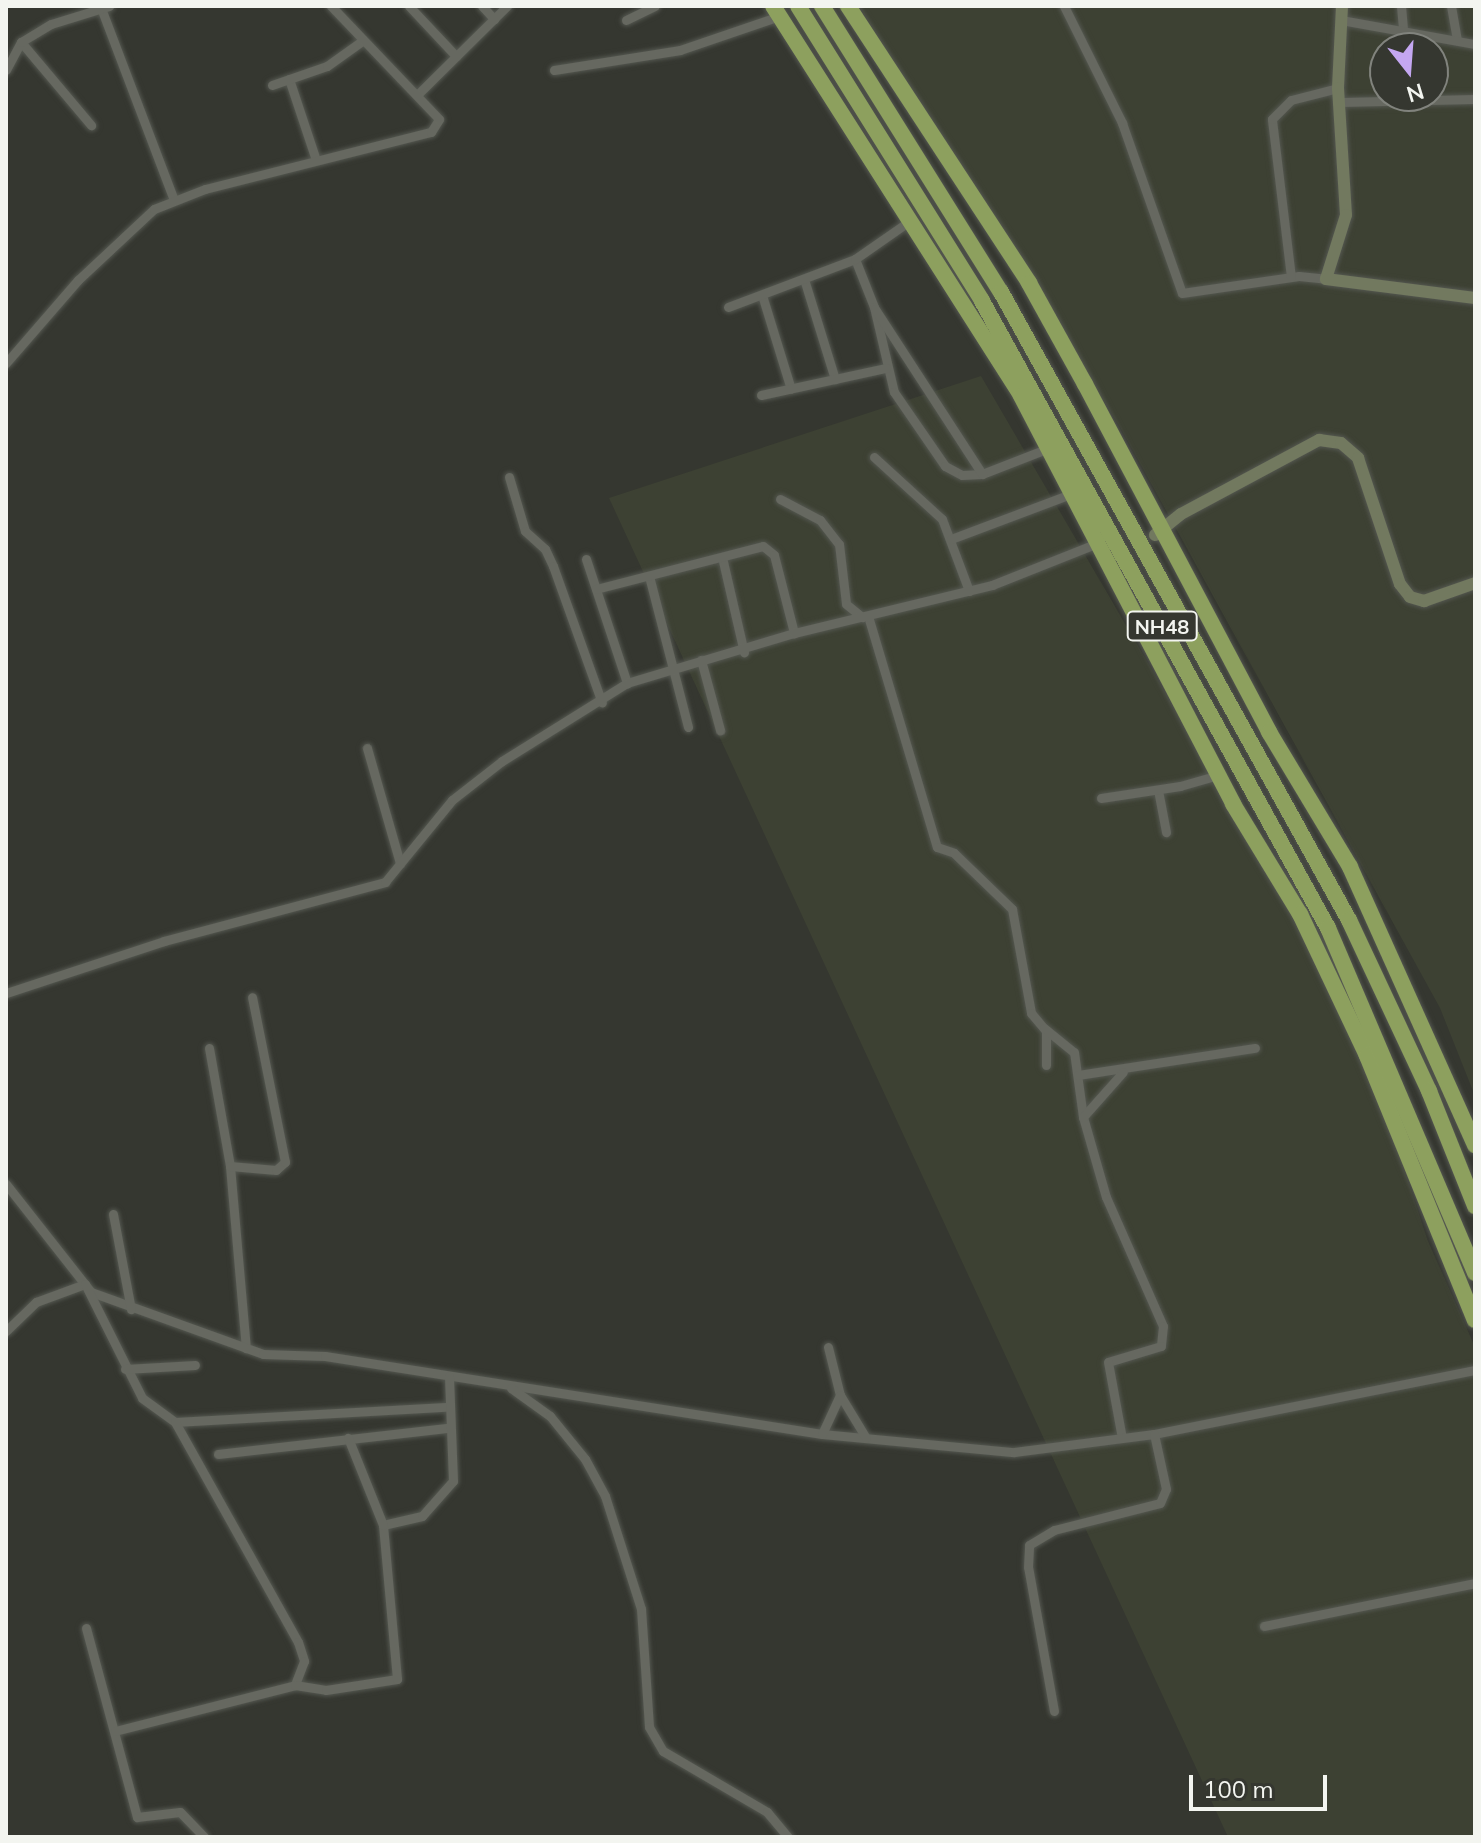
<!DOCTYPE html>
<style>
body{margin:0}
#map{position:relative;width:1481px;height:1843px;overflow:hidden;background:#353730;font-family:Mulish,sans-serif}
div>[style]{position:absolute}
.built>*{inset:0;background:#3d4133}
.roads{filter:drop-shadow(0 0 2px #545750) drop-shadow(0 0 2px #545750)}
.street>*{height:9px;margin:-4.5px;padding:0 4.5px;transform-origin:4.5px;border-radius:4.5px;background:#666860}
.secondary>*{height:12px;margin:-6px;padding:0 6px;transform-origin:6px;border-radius:6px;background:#72795f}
.highway>*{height:16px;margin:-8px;padding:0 8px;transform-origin:8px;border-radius:8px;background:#8da05e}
span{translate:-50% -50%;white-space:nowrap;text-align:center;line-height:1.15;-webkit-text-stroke:8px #353730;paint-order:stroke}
.shield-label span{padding:2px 6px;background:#353730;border:2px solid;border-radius:6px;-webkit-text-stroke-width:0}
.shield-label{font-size:20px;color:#f3f5f0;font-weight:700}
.frame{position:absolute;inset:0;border:8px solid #f3f5f0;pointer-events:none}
.north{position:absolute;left:1369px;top:32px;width:80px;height:80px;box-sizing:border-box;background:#353730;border:2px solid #81837d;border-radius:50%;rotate:163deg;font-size:22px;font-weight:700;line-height:32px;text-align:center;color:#f3f5f0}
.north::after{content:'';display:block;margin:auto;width:28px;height:36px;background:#c4a7f1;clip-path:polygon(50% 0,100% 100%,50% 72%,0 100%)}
.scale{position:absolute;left:1189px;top:1775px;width:138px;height:36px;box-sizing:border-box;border:4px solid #f3f5f0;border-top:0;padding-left:10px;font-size:24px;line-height:28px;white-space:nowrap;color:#f3f5f0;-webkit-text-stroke:6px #353730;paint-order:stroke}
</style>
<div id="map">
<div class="built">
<div style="clip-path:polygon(evenodd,859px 6px,1475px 6px,1475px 1096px,1440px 1008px,1120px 427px,859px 6px,1385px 48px,1433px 48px,1433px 96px,1385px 96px,1385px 48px)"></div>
<div style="clip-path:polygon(981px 376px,1280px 890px,1380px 1098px,1428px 1241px,1475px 1347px,1475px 1837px,1228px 1837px,609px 498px)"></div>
</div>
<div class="roads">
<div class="street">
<div style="left:409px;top:6px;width:69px;rotate:46.8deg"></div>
<div style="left:482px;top:6px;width:18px;rotate:47deg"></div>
<div style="left:1064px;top:6px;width:131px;rotate:63.6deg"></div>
<div style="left:1122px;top:123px;width:180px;rotate:70.6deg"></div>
<div style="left:1182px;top:293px;width:118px;rotate:-8.3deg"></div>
<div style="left:1299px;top:276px;width:27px;rotate:6deg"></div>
<div style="left:1401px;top:6px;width:25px;rotate:85deg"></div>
<div style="left:1451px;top:6px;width:35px;rotate:80deg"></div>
<div style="left:101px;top:8px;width:205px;rotate:69.2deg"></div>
<div style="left:626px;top:20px;width:32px;rotate:-26deg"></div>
<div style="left:1341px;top:20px;width:136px;rotate:10.2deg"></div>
<div style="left:21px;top:42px;width:109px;rotate:49.9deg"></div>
<div style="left:6px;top:70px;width:32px;rotate:-62deg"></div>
<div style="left:21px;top:42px;width:35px;rotate:-31deg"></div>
<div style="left:51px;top:24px;width:61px;rotate:-17.2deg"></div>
<div style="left:554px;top:70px;width:128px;rotate:-9deg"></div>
<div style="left:680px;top:50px;width:106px;rotate:-18.8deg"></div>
<div style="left:289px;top:79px;width:85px;rotate:71.6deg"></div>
<div style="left:272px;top:85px;width:58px;rotate:-19.1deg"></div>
<div style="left:327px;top:66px;width:43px;rotate:-35.5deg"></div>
<div style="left:417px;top:95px;width:127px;rotate:-44.7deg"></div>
<div style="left:1341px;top:102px;width:134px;rotate:-1.3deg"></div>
<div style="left:855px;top:259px;width:52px;rotate:68.4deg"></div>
<div style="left:874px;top:307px;width:87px;rotate:76.8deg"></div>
<div style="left:894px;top:392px;width:90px;rotate:55.4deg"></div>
<div style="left:945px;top:466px;width:19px;rotate:28deg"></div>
<div style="left:962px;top:475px;width:20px;rotate:-3deg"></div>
<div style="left:982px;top:474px;width:69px;rotate:-21.3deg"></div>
<div style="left:1291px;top:277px;width:159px;rotate:-96.9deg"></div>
<div style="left:1272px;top:119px;width:27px;rotate:-45deg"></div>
<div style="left:1291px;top:100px;width:49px;rotate:-14.3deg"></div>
<div style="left:804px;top:279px;width:105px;rotate:72.8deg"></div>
<div style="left:762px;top:295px;width:98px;rotate:72.9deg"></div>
<div style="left:728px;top:307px;width:136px;rotate:-20.7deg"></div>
<div style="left:855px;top:259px;width:68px;rotate:-34.9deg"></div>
<div style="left:875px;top:309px;width:197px;rotate:57deg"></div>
<div style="left:6px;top:363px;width:110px;rotate:-49.1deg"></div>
<div style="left:78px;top:280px;width:104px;rotate:-43.1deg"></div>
<div style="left:154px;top:209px;width:55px;rotate:-21.4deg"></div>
<div style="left:205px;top:189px;width:233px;rotate:-14.2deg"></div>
<div style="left:431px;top:132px;width:15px;rotate:-58deg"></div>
<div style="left:439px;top:119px;width:156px;rotate:-133.7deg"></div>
<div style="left:761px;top:395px;width:128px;rotate:-12.2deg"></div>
<div style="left:874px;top:457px;width:92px;rotate:42.4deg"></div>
<div style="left:942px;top:519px;width:77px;rotate:69.4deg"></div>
<div style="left:509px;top:477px;width:56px;rotate:73.5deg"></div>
<div style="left:525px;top:531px;width:27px;rotate:42deg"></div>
<div style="left:545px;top:549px;width:19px;rotate:65deg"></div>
<div style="left:553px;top:566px;width:145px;rotate:70.3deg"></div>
<div style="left:780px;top:499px;width:45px;rotate:27.7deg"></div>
<div style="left:820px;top:520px;width:31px;rotate:52deg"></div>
<div style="left:839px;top:544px;width:60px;rotate:83.3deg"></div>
<div style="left:846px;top:604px;width:21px;rotate:39deg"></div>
<div style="left:951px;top:539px;width:125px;rotate:-20.6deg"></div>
<div style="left:722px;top:557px;width:98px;rotate:77deg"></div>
<div style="left:586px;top:559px;width:131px;rotate:71.7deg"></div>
<div style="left:649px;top:576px;width:156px;rotate:75.5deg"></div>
<div style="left:596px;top:589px;width:172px;rotate:-14.4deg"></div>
<div style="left:763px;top:546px;width:14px;rotate:39deg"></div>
<div style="left:774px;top:555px;width:81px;rotate:75.6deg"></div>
<div style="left:868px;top:616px;width:241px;rotate:73.4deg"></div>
<div style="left:937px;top:847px;width:18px;rotate:19deg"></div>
<div style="left:954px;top:853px;width:81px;rotate:44deg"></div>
<div style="left:1012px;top:909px;width:106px;rotate:79.6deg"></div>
<div style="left:1031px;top:1013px;width:23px;rotate:50deg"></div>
<div style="left:1046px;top:1031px;width:34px;rotate:90deg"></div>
<div style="left:701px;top:660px;width:73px;rotate:74.8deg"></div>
<div style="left:367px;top:748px;width:120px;rotate:74deg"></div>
<div style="left:1158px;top:790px;width:43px;rotate:79.2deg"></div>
<div style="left:1101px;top:798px;width:80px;rotate:-8.6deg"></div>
<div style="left:1180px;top:786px;width:40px;rotate:-16deg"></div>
<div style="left:6px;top:993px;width:166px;rotate:-18.2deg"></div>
<div style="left:164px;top:941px;width:229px;rotate:-14.9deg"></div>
<div style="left:385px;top:882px;width:106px;rotate:-50.7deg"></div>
<div style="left:452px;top:800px;width:63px;rotate:-38deg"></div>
<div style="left:502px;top:761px;width:147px;rotate:-32deg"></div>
<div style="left:627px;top:683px;width:174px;rotate:-16.7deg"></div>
<div style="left:794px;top:633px;width:204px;rotate:-13.6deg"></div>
<div style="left:992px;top:585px;width:111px;rotate:-21.7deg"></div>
<div style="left:1044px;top:1028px;width:38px;rotate:39deg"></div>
<div style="left:1074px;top:1052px;width:66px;rotate:82.1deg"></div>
<div style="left:1083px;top:1117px;width:83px;rotate:74deg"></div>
<div style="left:1106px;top:1197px;width:141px;rotate:66.2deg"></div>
<div style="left:1163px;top:1326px;width:20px;rotate:96deg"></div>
<div style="left:1161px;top:1346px;width:55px;rotate:163.2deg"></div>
<div style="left:1108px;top:1362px;width:77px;rotate:79.6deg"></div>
<div style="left:209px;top:1048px;width:120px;rotate:79.9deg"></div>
<div style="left:230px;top:1166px;width:183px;rotate:85deg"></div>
<div style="left:1078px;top:1075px;width:179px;rotate:-8.7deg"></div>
<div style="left:1083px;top:1117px;width:60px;rotate:-48.4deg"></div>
<div style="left:230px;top:1166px;width:46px;rotate:5deg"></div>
<div style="left:276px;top:1170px;width:12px;rotate:-42deg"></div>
<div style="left:285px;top:1162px;width:168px;rotate:-101.3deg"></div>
<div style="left:6px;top:1184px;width:137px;rotate:51.8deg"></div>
<div style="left:91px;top:1292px;width:183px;rotate:19.8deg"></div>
<div style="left:263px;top:1354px;width:62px;rotate:1.8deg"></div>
<div style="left:325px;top:1356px;width:503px;rotate:8.92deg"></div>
<div style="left:822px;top:1434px;width:193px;rotate:5.4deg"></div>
<div style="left:1014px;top:1452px;width:141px;rotate:-7.3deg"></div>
<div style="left:1154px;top:1434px;width:327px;rotate:-11.3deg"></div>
<div style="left:113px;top:1214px;width:97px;rotate:79.3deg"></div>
<div style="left:6px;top:1331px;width:42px;rotate:-44deg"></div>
<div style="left:36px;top:1302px;width:52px;rotate:-20.2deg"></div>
<div style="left:85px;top:1284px;width:127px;rotate:63.4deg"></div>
<div style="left:142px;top:1398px;width:41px;rotate:36deg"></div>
<div style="left:175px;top:1422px;width:271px;rotate:-3.2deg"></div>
<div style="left:828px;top:1347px;width:49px;rotate:76deg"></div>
<div style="left:840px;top:1395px;width:50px;rotate:58.8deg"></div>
<div style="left:125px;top:1369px;width:70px;rotate:-3.3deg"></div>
<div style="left:511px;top:1388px;width:48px;rotate:35.7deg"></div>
<div style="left:550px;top:1416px;width:55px;rotate:50.9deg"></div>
<div style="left:585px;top:1459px;width:42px;rotate:61.6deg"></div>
<div style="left:605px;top:1496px;width:119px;rotate:72.3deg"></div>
<div style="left:641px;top:1609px;width:118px;rotate:86.1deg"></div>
<div style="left:649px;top:1727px;width:28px;rotate:60deg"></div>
<div style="left:663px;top:1751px;width:121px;rotate:30.4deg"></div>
<div style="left:767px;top:1812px;width:33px;rotate:50deg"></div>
<div style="left:175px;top:1422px;width:252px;rotate:60.8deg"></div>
<div style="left:298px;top:1642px;width:20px;rotate:72deg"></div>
<div style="left:304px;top:1661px;width:26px;rotate:111deg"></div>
<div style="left:822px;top:1434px;width:43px;rotate:-65.2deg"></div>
<div style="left:218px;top:1454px;width:230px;rotate:-6.5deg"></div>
<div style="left:383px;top:1525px;width:40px;rotate:-13deg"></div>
<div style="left:422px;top:1516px;width:47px;rotate:-48.5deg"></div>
<div style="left:453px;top:1481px;width:105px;rotate:-92.2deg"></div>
<div style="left:1264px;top:1626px;width:215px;rotate:-11.5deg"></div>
<div style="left:86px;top:1628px;width:196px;rotate:74.9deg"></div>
<div style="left:137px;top:1817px;width:43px;rotate:-6.6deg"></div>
<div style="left:180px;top:1812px;width:35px;rotate:46deg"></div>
<div style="left:1054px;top:1711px;width:146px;rotate:-100.2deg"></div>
<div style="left:1028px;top:1567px;width:22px;rotate:-87deg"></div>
<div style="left:1029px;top:1545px;width:29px;rotate:-31deg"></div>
<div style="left:1054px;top:1530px;width:109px;rotate:-14.3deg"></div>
<div style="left:1160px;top:1503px;width:15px;rotate:-67deg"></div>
<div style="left:1166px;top:1489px;width:56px;rotate:-102.3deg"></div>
<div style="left:115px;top:1731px;width:186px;rotate:-14.3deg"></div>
<div style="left:295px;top:1685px;width:31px;rotate:9deg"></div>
<div style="left:326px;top:1690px;width:72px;rotate:-8.8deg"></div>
<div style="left:397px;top:1679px;width:155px;rotate:-95.2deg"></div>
<div style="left:383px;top:1525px;width:94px;rotate:-111.9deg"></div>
</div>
<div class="secondary">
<div style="left:1342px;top:6px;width:82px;rotate:92.8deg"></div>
<div style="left:1338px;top:88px;width:127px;rotate:86.4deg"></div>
<div style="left:1346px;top:215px;width:67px;rotate:107.4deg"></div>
<div style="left:1326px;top:279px;width:150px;rotate:7.3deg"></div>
<div style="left:1155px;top:535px;width:33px;rotate:-39deg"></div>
<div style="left:1181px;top:514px;width:157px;rotate:-28.2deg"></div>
<div style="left:1319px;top:440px;width:22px;rotate:8deg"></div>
<div style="left:1341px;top:443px;width:23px;rotate:41deg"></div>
<div style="left:1358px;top:458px;width:133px;rotate:71.6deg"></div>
<div style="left:1400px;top:584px;width:16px;rotate:52deg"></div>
<div style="left:1410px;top:597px;width:15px;rotate:16deg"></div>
<div style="left:1424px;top:601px;width:54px;rotate:-19.4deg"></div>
</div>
<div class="highway">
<div style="left:773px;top:6px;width:462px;rotate:57.5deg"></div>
<div style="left:1021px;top:396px;width:460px;rotate:62.5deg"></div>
<div style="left:1233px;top:804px;width:129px;rotate:58.7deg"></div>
<div style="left:1300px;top:914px;width:157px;rotate:64.7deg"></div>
<div style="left:1367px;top:1056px;width:285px;rotate:67.8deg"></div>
<div style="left:798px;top:6px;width:348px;rotate:58deg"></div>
<div style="left:982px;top:301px;width:716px;rotate:61.11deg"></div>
<div style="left:1328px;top:928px;width:375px;rotate:66.9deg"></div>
<div style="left:822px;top:6px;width:337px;rotate:58deg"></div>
<div style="left:1001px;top:292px;width:718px;rotate:61.01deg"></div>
<div style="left:1349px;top:920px;width:189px;rotate:64.9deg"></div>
<div style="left:1429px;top:1091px;width:124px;rotate:68.2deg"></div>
<div style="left:848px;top:6px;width:331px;rotate:56.8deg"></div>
<div style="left:1029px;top:283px;width:115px;rotate:61deg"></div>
<div style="left:1085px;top:384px;width:394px;rotate:62.1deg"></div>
<div style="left:1269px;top:732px;width:157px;rotate:59deg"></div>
<div style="left:1350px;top:867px;width:305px;rotate:65.8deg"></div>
</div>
</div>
<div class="shield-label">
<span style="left:1162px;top:626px">NH48</span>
</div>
<div class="frame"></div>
<div class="north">N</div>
<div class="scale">100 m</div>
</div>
